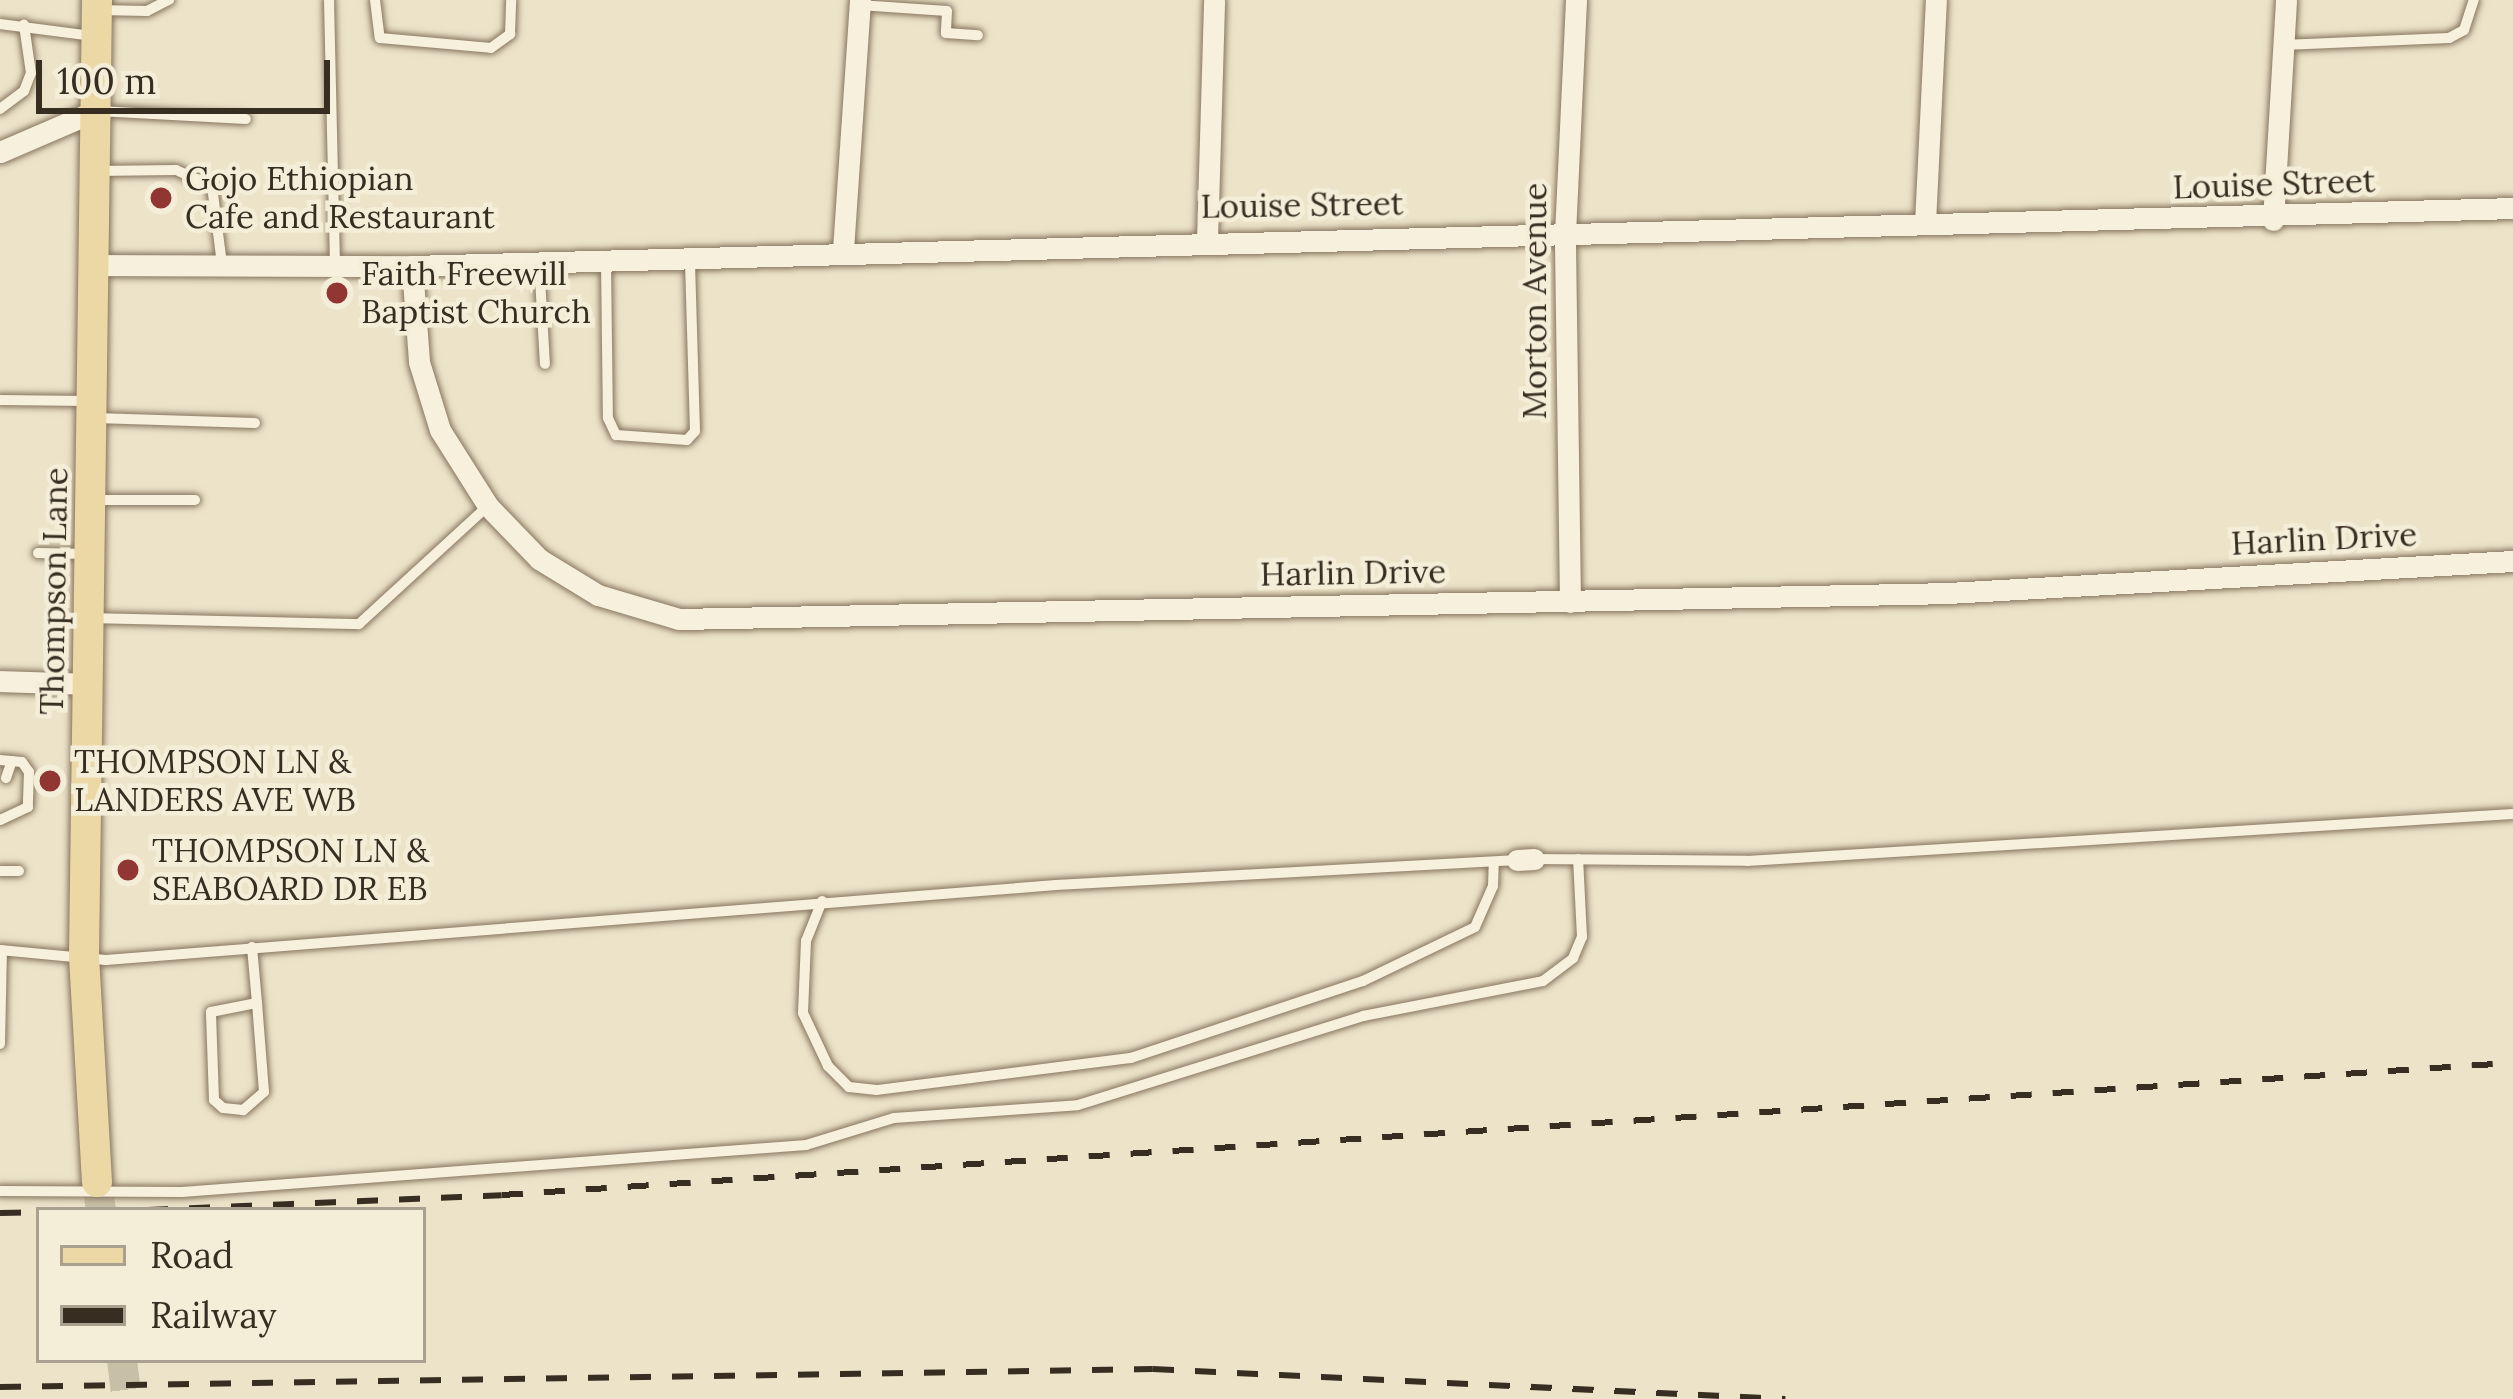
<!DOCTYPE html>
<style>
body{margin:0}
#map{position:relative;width:2513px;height:1399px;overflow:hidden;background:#ece3c9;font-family:Lora,serif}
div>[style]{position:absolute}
.primary-tunnel>*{height:30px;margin-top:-15px;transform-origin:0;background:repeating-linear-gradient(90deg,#c8bfa7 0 30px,transparent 0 45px)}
.roads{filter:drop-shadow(0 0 3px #87755f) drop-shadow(0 0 3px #87755f)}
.service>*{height:10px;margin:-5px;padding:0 5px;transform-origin:5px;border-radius:5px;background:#f7f0dc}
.minor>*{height:21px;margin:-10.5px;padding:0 10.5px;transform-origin:10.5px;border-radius:10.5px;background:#f7f0dc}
.primary>*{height:30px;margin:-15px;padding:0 15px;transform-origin:15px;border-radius:15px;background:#ebd8a4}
.rail>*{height:6px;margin-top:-3px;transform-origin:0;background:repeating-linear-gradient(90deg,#382d21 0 21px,transparent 0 42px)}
.dots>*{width:33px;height:33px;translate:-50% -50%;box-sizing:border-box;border:6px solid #f4edd8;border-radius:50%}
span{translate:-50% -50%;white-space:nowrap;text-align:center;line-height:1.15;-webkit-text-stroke:9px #f4edd8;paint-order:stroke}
.poi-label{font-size:33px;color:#382d21}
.left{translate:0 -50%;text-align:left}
.street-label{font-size:33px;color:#382d21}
.legend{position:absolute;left:36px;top:1207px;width:390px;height:156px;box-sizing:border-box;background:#f4edd8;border:3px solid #a9a08f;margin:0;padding:15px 21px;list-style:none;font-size:36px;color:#382d21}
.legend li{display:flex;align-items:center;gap:24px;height:60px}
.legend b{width:60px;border:3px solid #a9a08f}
.scale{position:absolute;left:36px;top:60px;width:294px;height:54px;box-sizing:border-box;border:6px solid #382d21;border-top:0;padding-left:15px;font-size:36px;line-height:42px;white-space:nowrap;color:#382d21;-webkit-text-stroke:9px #f4edd8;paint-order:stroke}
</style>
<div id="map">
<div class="primary-tunnel">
<div style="left:97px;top:1182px;width:28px;rotate:82deg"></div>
<div style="left:122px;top:1360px;width:39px;rotate:83deg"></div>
</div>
<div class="roads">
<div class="service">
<div style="left:329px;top:0;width:265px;rotate:88.7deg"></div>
<div style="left:375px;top:0;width:38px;rotate:83deg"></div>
<div style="left:380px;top:38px;width:111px;rotate:5.1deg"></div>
<div style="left:491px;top:48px;width:24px;rotate:-36deg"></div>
<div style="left:510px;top:34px;width:34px;rotate:-88deg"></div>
<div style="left:859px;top:5px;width:88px;rotate:3.9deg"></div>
<div style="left:947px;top:11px;width:22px;rotate:93deg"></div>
<div style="left:946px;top:33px;width:32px;rotate:4deg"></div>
<div style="left:98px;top:10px;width:49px;rotate:1.2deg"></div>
<div style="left:147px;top:11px;width:25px;rotate:-27deg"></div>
<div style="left:0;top:24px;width:94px;rotate:7.4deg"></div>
<div style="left:2283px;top:45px;width:166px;rotate:-2.4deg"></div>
<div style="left:2449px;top:38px;width:17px;rotate:-28deg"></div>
<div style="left:2464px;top:30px;width:32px;rotate:-72deg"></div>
<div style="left:0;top:109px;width:30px;rotate:-37deg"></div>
<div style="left:24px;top:91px;width:19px;rotate:-69deg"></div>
<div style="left:31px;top:73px;width:49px;rotate:-98.3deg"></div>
<div style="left:98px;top:111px;width:148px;rotate:3.1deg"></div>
<div style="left:95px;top:171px;width:81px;rotate:-0.7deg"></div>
<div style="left:176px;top:170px;width:39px;rotate:24deg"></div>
<div style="left:212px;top:186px;width:79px;rotate:82.7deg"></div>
<div style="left:539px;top:261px;width:103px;rotate:86.7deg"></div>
<div style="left:606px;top:262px;width:156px;rotate:89.3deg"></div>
<div style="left:608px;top:418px;width:19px;rotate:65deg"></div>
<div style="left:616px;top:435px;width:71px;rotate:4deg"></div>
<div style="left:687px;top:440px;width:12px;rotate:-48deg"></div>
<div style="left:695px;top:431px;width:172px;rotate:-91.7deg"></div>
<div style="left:0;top:400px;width:88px;rotate:0.7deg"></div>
<div style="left:95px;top:418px;width:160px;rotate:1.8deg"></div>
<div style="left:94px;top:500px;width:101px"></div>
<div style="left:38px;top:553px;width:49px;rotate:1.2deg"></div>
<div style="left:93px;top:618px;width:266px;rotate:1.3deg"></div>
<div style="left:359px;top:624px;width:175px;rotate:-42.5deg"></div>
<div style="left:0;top:760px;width:22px;rotate:5deg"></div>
<div style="left:22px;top:762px;width:12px;rotate:55deg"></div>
<div style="left:29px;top:772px;width:35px;rotate:92deg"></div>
<div style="left:28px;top:807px;width:31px;rotate:155deg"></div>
<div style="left:6px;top:778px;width:18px;rotate:-71deg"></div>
<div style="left:1534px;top:859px;width:213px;rotate:0.5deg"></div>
<div style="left:1747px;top:861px;width:767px;rotate:-3.51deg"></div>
<div style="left:0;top:871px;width:19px"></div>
<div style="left:822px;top:901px;width:43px;rotate:111.8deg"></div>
<div style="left:806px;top:941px;width:72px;rotate:92.4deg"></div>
<div style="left:803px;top:1013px;width:59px;rotate:64.7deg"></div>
<div style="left:828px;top:1066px;width:30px;rotate:45deg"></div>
<div style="left:849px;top:1087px;width:28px;rotate:6deg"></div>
<div style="left:877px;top:1090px;width:256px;rotate:-7.2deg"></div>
<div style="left:1131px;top:1058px;width:244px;rotate:-18.4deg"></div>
<div style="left:1363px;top:981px;width:124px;rotate:-25.7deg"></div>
<div style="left:1475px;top:927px;width:45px;rotate:-66.3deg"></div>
<div style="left:1493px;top:886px;width:24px;rotate:-88deg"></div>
<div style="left:252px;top:947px;width:56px;rotate:84.9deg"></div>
<div style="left:257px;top:1003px;width:89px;rotate:85.5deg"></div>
<div style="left:264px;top:1092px;width:28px;rotate:139deg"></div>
<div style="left:243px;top:1110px;width:20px;rotate:-174deg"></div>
<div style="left:223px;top:1108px;width:12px;rotate:-138deg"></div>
<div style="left:214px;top:1100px;width:88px;rotate:-92deg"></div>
<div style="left:211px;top:1012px;width:47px;rotate:-11.1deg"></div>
<div style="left:0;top:950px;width:106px;rotate:5.4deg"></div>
<div style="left:106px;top:960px;width:953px;rotate:-4.51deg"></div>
<div style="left:1056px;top:885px;width:462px;rotate:-3.1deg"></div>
<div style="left:0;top:1044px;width:94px;rotate:-88.8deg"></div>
<div style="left:0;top:1191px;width:182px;rotate:0.3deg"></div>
<div style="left:182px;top:1192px;width:626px;rotate:-4.31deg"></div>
<div style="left:806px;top:1145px;width:92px;rotate:-17.1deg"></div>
<div style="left:894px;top:1118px;width:184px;rotate:-4deg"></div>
<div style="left:1078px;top:1105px;width:299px;rotate:-17.3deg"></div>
<div style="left:1363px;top:1016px;width:183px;rotate:-11deg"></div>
<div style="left:1543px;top:981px;width:38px;rotate:-37deg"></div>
<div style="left:1573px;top:958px;width:23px;rotate:-67deg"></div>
<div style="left:1582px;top:937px;width:78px;rotate:-92.9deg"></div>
</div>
<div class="minor">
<div style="left:0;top:152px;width:103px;rotate:-23.3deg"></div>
<div style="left:2273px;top:220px;width:220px;rotate:-86.6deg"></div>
<div style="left:1925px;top:223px;width:223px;rotate:-87.2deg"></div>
<div style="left:1207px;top:240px;width:240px;rotate:-88.3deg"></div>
<div style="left:843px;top:250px;width:251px;rotate:-86.1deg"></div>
<div style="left:93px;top:265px;width:319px;rotate:0.2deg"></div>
<div style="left:412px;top:266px;width:2102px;rotate:-1.58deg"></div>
<div style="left:412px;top:266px;width:96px;rotate:85.8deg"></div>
<div style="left:419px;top:362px;width:71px;rotate:72.8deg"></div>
<div style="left:440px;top:430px;width:90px;rotate:57.7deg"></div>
<div style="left:488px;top:506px;width:74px;rotate:46.1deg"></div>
<div style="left:539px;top:559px;width:69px;rotate:31.4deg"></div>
<div style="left:598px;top:595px;width:84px;rotate:16.5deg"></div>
<div style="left:679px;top:619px;width:1269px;rotate:-1.17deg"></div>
<div style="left:1948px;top:593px;width:566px;rotate:-3.24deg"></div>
<div style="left:1570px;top:602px;width:368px;rotate:-90.8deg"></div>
<div style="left:1565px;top:234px;width:234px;rotate:-87.3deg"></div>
<div style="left:0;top:681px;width:89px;rotate:1.9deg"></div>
<div style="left:1517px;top:860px;width:17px;rotate:-3deg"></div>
</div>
<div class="primary">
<div style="left:97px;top:1182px;width:227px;rotate:-93.3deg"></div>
<div style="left:84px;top:955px;width:955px;rotate:-89.22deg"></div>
</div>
</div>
<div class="rail">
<div style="left:147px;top:1210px;width:355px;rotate:-2.4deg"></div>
<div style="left:502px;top:1195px;width:2015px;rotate:-3.76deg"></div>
<div style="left:0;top:1213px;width:39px;rotate:-1deg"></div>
<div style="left:0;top:1387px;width:1153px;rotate:-0.89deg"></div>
<div style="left:1153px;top:1369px;width:633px;rotate:2.72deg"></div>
</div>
<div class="dots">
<div style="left:161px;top:198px;background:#923633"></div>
<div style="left:337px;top:293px;background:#923633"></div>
<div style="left:50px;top:781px;background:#923633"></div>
<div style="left:128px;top:870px;background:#923633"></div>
</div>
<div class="poi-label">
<span class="left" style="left:185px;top:198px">Gojo Ethiopian<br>Cafe and Restaurant</span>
<span class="left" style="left:361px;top:293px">Faith Freewill<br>Baptist Church</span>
<span class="left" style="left:74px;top:781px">THOMPSON LN &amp;<br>LANDERS AVE WB</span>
<span class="left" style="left:152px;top:870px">THOMPSON LN &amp;<br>SEABOARD DR EB</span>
</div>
<div class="street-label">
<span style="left:2274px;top:184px;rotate:-2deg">Louise Street</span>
<span style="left:1302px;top:205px;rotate:-1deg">Louise Street</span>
<span style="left:1535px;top:301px;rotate:-90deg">Morton Avenue</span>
<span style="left:2324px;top:539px;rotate:-3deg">Harlin Drive</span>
<span style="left:1353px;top:573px;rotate:-1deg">Harlin Drive</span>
<span style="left:54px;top:591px;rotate:-89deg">Thompson Lane</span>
</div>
<ul class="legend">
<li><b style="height:15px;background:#ebd8a4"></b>Road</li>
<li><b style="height:15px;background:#382d21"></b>Railway</li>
</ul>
<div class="scale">100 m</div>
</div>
